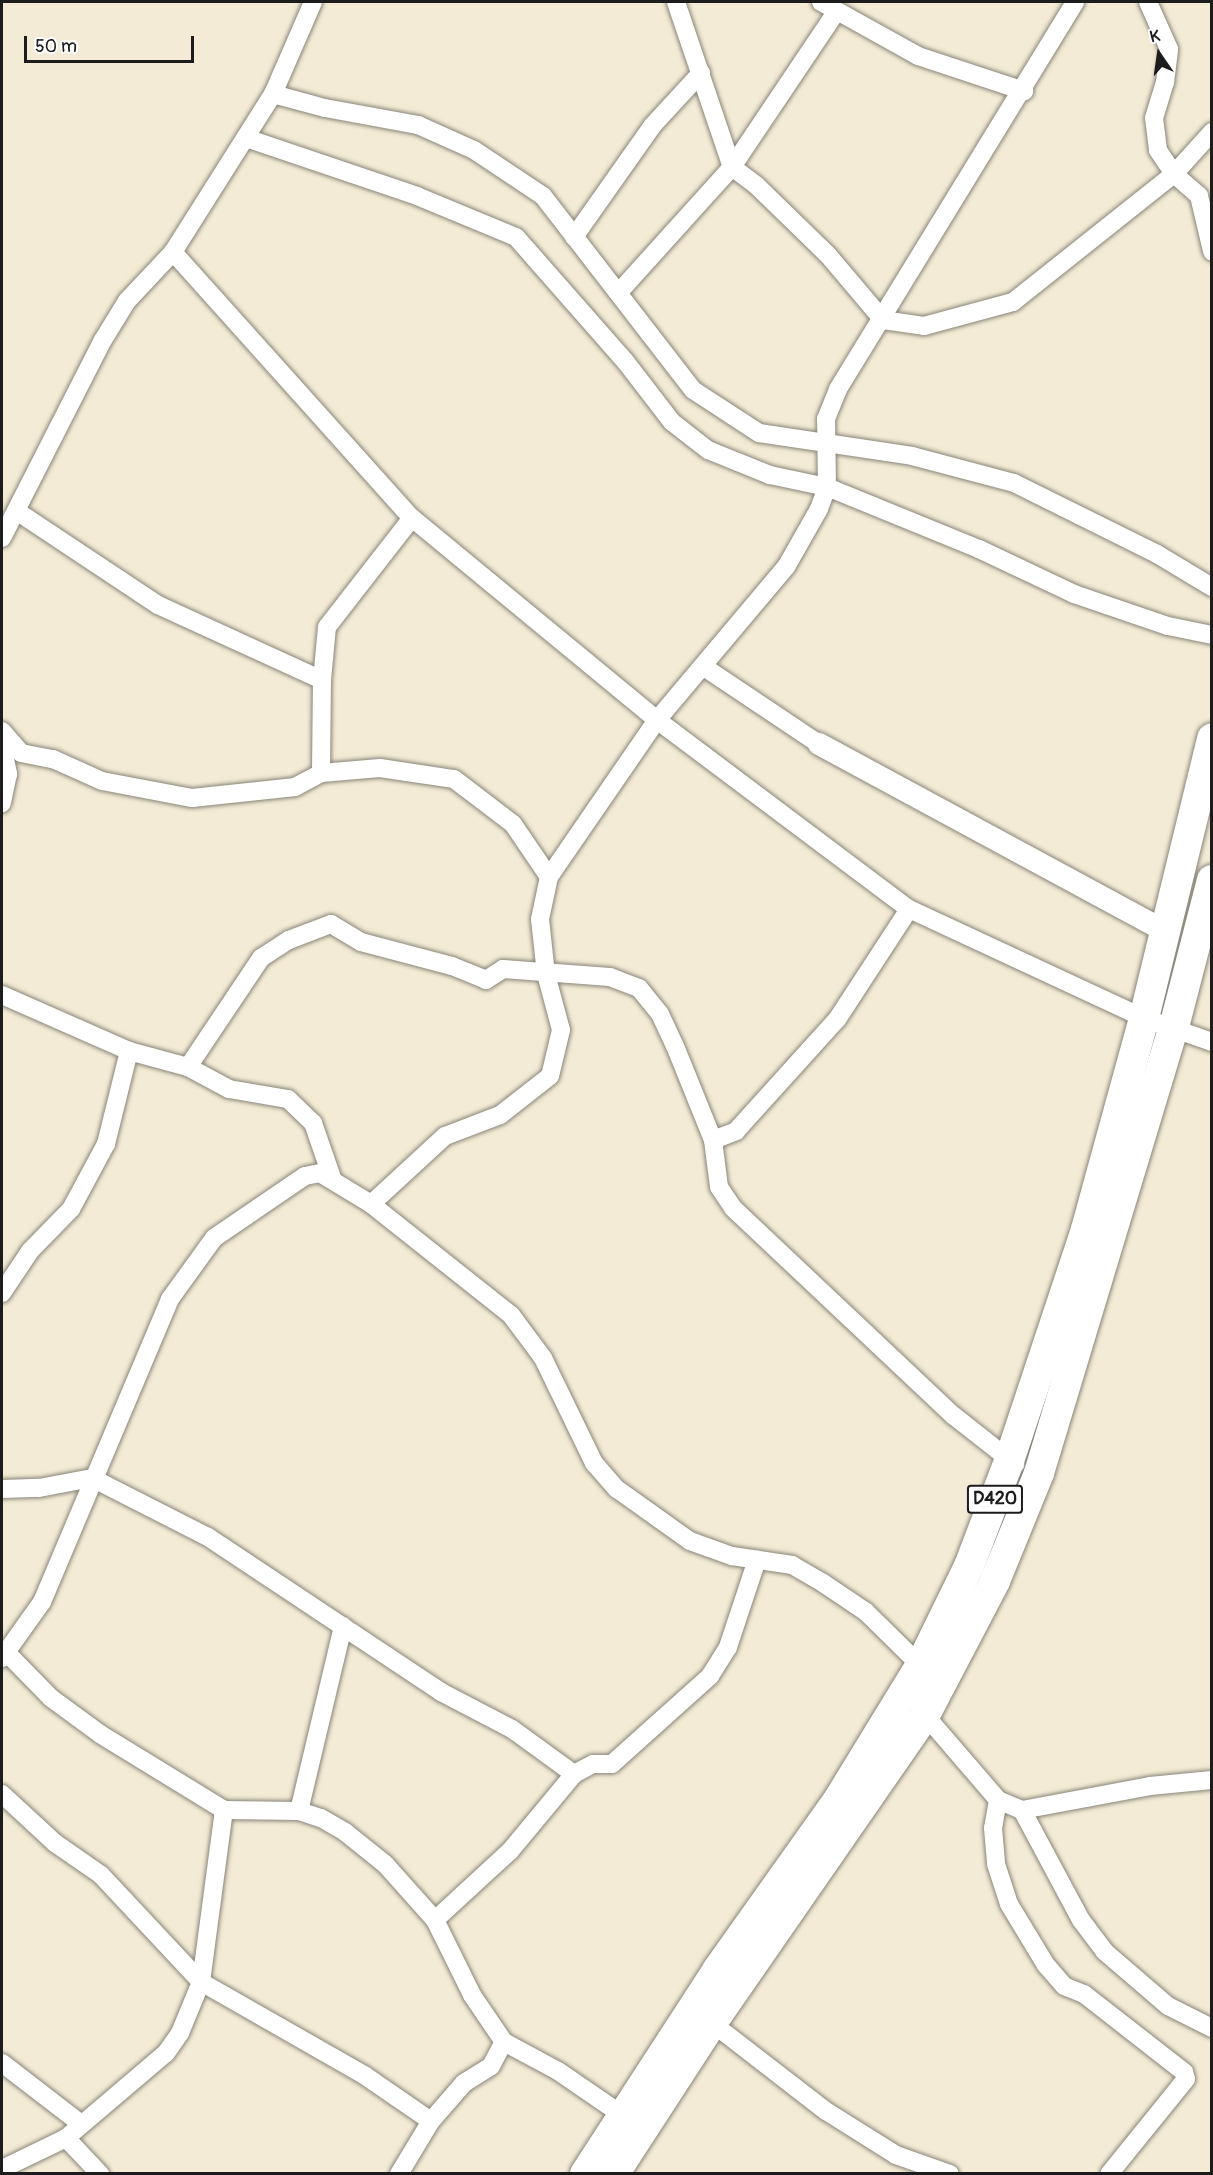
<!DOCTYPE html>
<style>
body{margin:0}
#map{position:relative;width:1213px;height:2175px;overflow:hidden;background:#f3ebd5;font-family:Pangolin,sans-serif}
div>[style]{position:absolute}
.roads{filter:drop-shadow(0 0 2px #888478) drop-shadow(0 0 2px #888478)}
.minor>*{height:18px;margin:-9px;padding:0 9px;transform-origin:9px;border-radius:9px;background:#fff}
.tertiary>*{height:22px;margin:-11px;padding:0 11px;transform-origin:11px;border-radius:11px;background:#fff}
.trunk>*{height:30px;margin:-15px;padding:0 15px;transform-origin:15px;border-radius:15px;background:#fff}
span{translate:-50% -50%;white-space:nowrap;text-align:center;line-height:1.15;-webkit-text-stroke:6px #fff;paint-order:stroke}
.shield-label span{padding:2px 4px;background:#fff;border:2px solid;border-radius:4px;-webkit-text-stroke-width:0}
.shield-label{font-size:18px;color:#1c1c1c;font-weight:700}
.frame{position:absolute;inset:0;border:3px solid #1c1c1c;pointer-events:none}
.north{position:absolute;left:1129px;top:24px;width:60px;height:60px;-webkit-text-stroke:4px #fff;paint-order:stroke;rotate:347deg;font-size:16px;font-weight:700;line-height:24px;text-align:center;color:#1c1c1c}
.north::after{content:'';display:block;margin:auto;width:21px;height:27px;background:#1c1c1c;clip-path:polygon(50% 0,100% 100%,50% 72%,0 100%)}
.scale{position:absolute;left:24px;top:36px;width:170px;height:27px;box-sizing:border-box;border:3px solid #1c1c1c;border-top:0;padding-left:8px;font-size:18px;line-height:21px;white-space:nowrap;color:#1c1c1c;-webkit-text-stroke:4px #fff;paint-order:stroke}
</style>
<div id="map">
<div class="roads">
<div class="minor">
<div style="left:676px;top:2px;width:174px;rotate:71.3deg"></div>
<div style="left:732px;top:167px;width:30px;rotate:37deg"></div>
<div style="left:756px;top:185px;width:100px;rotate:44.2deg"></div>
<div style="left:828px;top:255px;width:85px;rotate:49.8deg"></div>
<div style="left:883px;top:320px;width:41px;rotate:8.3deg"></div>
<div style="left:924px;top:326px;width:92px;rotate:-15.1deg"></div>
<div style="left:1013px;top:302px;width:206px;rotate:-38.5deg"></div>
<div style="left:1174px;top:174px;width:29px;rotate:-124deg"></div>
<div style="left:1158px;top:150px;width:32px;rotate:-97deg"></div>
<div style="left:1154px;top:118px;width:37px;rotate:-73deg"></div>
<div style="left:1165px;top:83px;width:34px;rotate:-83deg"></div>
<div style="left:1169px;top:49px;width:51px;rotate:-114.1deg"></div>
<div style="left:821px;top:2px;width:111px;rotate:29.1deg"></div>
<div style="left:918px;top:56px;width:112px;rotate:18.3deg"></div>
<div style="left:273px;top:94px;width:54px;rotate:15.1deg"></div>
<div style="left:325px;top:108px;width:95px;rotate:10.4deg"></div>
<div style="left:418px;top:125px;width:61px;rotate:24.1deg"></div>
<div style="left:474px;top:150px;width:83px;rotate:33.7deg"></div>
<div style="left:543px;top:196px;width:245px;rotate:52.3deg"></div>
<div style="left:693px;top:390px;width:79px;rotate:33.1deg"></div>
<div style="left:759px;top:433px;width:155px;rotate:8.5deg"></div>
<div style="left:912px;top:456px;width:106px;rotate:14.8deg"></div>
<div style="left:1014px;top:483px;width:160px;rotate:26.4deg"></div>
<div style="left:1157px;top:554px;width:64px;rotate:31deg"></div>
<div style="left:1212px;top:132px;width:57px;rotate:132.1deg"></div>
<div style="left:1174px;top:174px;width:33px;rotate:41deg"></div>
<div style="left:1199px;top:196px;width:57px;rotate:76.7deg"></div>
<div style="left:246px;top:138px;width:181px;rotate:18.7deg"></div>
<div style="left:417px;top:196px;width:107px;rotate:22.5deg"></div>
<div style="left:516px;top:237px;width:165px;rotate:48.7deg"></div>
<div style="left:625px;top:361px;width:77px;rotate:52.4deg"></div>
<div style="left:672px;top:422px;width:46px;rotate:37.9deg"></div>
<div style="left:708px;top:450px;width:67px;rotate:22deg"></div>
<div style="left:770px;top:475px;width:58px;rotate:11.9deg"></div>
<div style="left:827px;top:487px;width:164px;rotate:22.2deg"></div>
<div style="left:979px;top:549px;width:105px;rotate:25.3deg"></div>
<div style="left:1074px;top:594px;width:99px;rotate:18.8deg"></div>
<div style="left:1168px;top:626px;width:45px;rotate:11.6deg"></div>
<div style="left:574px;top:237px;width:137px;rotate:-54.8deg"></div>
<div style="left:653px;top:125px;width:71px;rotate:-47.3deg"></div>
<div style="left:173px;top:252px;width:358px;rotate:48.1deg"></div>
<div style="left:412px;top:518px;width:318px;rotate:39.5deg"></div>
<div style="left:657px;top:720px;width:315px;rotate:36.9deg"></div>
<div style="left:909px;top:909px;width:259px;rotate:24.9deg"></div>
<div style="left:1144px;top:1018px;width:72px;rotate:19.4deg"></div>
<div style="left:620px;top:291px;width:167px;rotate:-47.9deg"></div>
<div style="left:732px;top:167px;width:187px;rotate:-56.1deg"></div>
<div style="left:18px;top:512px;width:168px;rotate:33.6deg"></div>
<div style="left:158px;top:605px;width:180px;rotate:24.6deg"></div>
<div style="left:2px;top:538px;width:222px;rotate:-63deg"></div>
<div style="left:103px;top:340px;width:46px;rotate:-58.4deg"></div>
<div style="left:127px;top:301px;width:67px;rotate:-46.8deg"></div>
<div style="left:173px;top:252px;width:187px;rotate:-57.7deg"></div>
<div style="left:273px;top:94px;width:100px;rotate:-66.5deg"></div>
<div style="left:704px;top:667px;width:138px;rotate:33.8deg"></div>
<div style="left:2px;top:731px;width:29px;rotate:49deg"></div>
<div style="left:21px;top:753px;width:33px;rotate:11deg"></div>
<div style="left:53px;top:759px;width:54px;rotate:24.2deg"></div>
<div style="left:102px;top:781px;width:92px;rotate:10.7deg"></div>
<div style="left:192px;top:798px;width:104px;rotate:-6.1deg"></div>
<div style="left:295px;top:787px;width:30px;rotate:-28deg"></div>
<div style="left:321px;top:773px;width:59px;rotate:-4.8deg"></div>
<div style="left:380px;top:768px;width:75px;rotate:8.5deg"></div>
<div style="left:454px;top:779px;width:74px;rotate:37.3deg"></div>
<div style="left:513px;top:824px;width:64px;rotate:55.8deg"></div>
<div style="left:549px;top:877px;width:43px;rotate:102.1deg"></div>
<div style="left:540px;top:919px;width:55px;rotate:83.8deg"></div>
<div style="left:546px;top:974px;width:58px;rotate:75deg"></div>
<div style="left:561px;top:1030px;width:47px;rotate:103.4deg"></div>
<div style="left:550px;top:1076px;width:63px;rotate:142deg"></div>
<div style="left:500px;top:1115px;width:59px;rotate:159.1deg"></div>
<div style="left:445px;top:1136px;width:100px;rotate:137.4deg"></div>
<div style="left:2px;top:745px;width:30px;rotate:78deg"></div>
<div style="left:8px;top:774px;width:30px;rotate:102deg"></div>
<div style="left:321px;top:773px;width:93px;rotate:-89.4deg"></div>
<div style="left:322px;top:680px;width:53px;rotate:-84.6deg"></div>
<div style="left:327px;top:627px;width:138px;rotate:-52.1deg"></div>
<div style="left:549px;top:877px;width:191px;rotate:-55.5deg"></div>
<div style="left:657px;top:720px;width:200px;rotate:-49.9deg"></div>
<div style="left:786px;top:567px;width:67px;rotate:-60.4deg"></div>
<div style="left:819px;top:509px;width:23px;rotate:-70deg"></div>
<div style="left:827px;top:487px;width:68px;rotate:-90.8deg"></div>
<div style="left:826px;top:419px;width:32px;rotate:-68deg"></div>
<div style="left:838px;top:389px;width:454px;rotate:-58.5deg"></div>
<div style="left:2px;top:995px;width:139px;rotate:23.8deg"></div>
<div style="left:129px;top:1051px;width:61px;rotate:15.2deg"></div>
<div style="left:188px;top:1067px;width:47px;rotate:28.2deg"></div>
<div style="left:229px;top:1089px;width:60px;rotate:9.6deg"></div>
<div style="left:288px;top:1099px;width:35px;rotate:44deg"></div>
<div style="left:313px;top:1123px;width:58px;rotate:70.9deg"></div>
<div style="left:188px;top:1067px;width:131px;rotate:-56.2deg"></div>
<div style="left:261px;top:958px;width:33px;rotate:-33deg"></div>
<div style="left:289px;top:940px;width:45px;rotate:-20.9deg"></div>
<div style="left:331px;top:924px;width:35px;rotate:31deg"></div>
<div style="left:361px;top:942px;width:94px;rotate:14.8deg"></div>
<div style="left:452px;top:966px;width:37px;rotate:22deg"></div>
<div style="left:486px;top:980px;width:20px;rotate:-33deg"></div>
<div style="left:503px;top:969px;width:107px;rotate:4.3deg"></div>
<div style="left:610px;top:977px;width:31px;rotate:21deg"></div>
<div style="left:639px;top:988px;width:33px;rotate:51deg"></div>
<div style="left:660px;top:1014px;width:35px;rotate:65deg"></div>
<div style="left:675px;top:1046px;width:101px;rotate:68deg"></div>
<div style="left:713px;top:1140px;width:47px;rotate:82.7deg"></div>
<div style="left:719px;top:1187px;width:25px;rotate:56deg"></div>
<div style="left:733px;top:1208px;width:303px;rotate:43.3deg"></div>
<div style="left:954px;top:1416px;width:78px;rotate:38.2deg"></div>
<div style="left:713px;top:1140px;width:25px;rotate:-21deg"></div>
<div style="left:736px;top:1131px;width:152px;rotate:-47.9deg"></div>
<div style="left:838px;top:1018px;width:130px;rotate:-56.9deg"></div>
<div style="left:2px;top:1293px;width:50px;rotate:-56.3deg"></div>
<div style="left:30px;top:1251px;width:59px;rotate:-45.7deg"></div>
<div style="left:71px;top:1209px;width:74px;rotate:-61.7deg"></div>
<div style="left:106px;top:1144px;width:96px;rotate:-76.1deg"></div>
<div style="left:2px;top:1489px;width:37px;rotate:-2deg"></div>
<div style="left:39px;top:1488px;width:54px;rotate:-10.7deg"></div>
<div style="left:92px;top:1478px;width:130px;rotate:27deg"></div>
<div style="left:208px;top:1537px;width:280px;rotate:33.6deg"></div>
<div style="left:441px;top:1692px;width:80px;rotate:27.5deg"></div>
<div style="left:512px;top:1729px;width:77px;rotate:36deg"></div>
<div style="left:574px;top:1774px;width:21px;rotate:-28deg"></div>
<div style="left:593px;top:1764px;width:19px"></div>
<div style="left:612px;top:1764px;width:132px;rotate:-41.9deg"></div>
<div style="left:710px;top:1676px;width:34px;rotate:-58deg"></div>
<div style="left:728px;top:1647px;width:92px;rotate:-71.6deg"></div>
<div style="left:6px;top:1652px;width:64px;rotate:45.6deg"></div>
<div style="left:51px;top:1698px;width:61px;rotate:36.3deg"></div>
<div style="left:100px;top:1734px;width:145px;rotate:31.5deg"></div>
<div style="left:224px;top:1810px;width:75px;rotate:0.8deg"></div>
<div style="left:299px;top:1811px;width:23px;rotate:18deg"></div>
<div style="left:321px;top:1818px;width:28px;rotate:30deg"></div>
<div style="left:345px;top:1832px;width:51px;rotate:38.7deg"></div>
<div style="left:385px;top:1864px;width:75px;rotate:48.2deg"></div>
<div style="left:435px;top:1920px;width:84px;rotate:63.7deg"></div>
<div style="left:472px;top:1995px;width:57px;rotate:55.8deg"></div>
<div style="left:504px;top:2042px;width:61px;rotate:28.2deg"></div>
<div style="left:558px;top:2071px;width:88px;rotate:34.4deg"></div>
<div style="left:2px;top:1658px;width:69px;rotate:-54.5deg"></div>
<div style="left:42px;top:1602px;width:329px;rotate:-67.1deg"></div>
<div style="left:170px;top:1299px;width:75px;rotate:-54.2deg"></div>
<div style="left:214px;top:1238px;width:110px;rotate:-34.3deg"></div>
<div style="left:305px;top:1176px;width:15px;rotate:-11deg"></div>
<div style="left:320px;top:1173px;width:60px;rotate:31.3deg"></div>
<div style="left:371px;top:1204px;width:179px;rotate:38.4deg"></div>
<div style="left:511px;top:1315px;width:54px;rotate:53.3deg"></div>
<div style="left:543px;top:1358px;width:117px;rotate:64.1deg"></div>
<div style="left:594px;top:1463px;width:35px;rotate:49deg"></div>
<div style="left:617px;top:1489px;width:90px;rotate:35.5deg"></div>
<div style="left:690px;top:1541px;width:45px;rotate:19.7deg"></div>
<div style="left:732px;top:1556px;width:61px;rotate:8.5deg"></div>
<div style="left:792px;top:1565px;width:36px;rotate:30deg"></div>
<div style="left:823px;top:1583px;width:52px;rotate:34deg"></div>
<div style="left:866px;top:1612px;width:86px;rotate:44.5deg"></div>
<div style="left:925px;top:1715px;width:112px;rotate:49.3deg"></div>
<div style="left:998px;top:1800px;width:26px;rotate:23deg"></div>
<div style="left:1022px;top:1810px;width:130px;rotate:-10.6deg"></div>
<div style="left:1150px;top:1786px;width:62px;rotate:-5.5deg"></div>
<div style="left:2px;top:1794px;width:72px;rotate:42.8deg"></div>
<div style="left:55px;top:1843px;width:56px;rotate:34.8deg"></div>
<div style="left:101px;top:1875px;width:146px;rotate:46.9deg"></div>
<div style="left:201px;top:1982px;width:188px;rotate:29.7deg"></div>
<div style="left:364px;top:2075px;width:81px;rotate:34.5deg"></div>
<div style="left:998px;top:1800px;width:28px;rotate:100deg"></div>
<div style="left:993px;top:1828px;width:36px;rotate:85deg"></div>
<div style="left:996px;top:1864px;width:42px;rotate:72deg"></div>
<div style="left:1009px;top:1904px;width:71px;rotate:58.8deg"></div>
<div style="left:1046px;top:1965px;width:28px;rotate:49deg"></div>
<div style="left:1064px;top:1986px;width:22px;rotate:22deg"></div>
<div style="left:1084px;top:1994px;width:127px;rotate:38deg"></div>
<div style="left:1184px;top:2072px;width:7px;rotate:74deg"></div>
<div style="left:1186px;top:2079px;width:122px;rotate:129deg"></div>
<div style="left:1022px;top:1810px;width:125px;rotate:61.8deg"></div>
<div style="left:1081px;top:1920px;width:39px;rotate:53deg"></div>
<div style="left:1104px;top:1951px;width:84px;rotate:40.7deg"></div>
<div style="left:1168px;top:2006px;width:49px;rotate:26.6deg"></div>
<div style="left:299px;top:1811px;width:190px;rotate:-76.6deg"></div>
<div style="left:435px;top:1920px;width:102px;rotate:-42.6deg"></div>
<div style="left:510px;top:1851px;width:100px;rotate:-50.3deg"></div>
<div style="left:712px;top:2023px;width:144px;rotate:37.7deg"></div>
<div style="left:826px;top:2111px;width:83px;rotate:32.2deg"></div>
<div style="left:896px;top:2155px;width:57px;rotate:19.4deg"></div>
<div style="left:2px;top:2063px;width:98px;rotate:37.6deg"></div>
<div style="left:66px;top:2138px;width:50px;rotate:46.6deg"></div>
<div style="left:2px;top:2169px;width:71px;rotate:-25.8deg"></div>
<div style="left:66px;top:2138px;width:131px;rotate:-40.4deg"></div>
<div style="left:166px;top:2053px;width:24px;rotate:-55deg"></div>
<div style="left:180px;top:2033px;width:55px;rotate:-67.6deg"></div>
<div style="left:201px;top:1982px;width:174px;rotate:-82.4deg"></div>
<div style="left:399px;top:2174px;width:62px;rotate:-58.9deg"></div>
<div style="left:431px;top:2121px;width:50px;rotate:-49deg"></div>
<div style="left:464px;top:2083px;width:32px;rotate:-32deg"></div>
<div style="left:491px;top:2066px;width:27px;rotate:-62deg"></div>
</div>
<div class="tertiary">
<div style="left:819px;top:744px;width:395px;rotate:28.4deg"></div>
</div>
<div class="trunk">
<div style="left:585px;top:2174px;width:244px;rotate:-57deg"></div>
<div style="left:718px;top:1969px;width:207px;rotate:-54.6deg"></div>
<div style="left:838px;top:1800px;width:157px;rotate:-58.5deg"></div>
<div style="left:920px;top:1666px;width:111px;rotate:-63.9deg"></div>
<div style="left:969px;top:1566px;width:112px;rotate:-69.1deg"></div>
<div style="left:1009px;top:1461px;width:244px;rotate:-71.6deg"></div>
<div style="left:1086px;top:1229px;width:219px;rotate:-74.6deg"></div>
<div style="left:1144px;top:1018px;width:288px;rotate:-76.3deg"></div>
<div style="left:614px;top:2174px;width:180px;rotate:-57deg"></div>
<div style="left:712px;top:2023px;width:374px;rotate:-55.3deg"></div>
<div style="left:925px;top:1715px;width:151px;rotate:-62.4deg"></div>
<div style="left:995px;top:1581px;width:117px;rotate:-67.8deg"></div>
<div style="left:1039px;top:1473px;width:466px;rotate:-73.2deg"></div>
<div style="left:1174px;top:1027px;width:152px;rotate:-75.5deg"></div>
</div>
</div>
<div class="shield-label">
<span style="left:995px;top:1499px">D420</span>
</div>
<div class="frame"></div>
<div class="north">K</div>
<div class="scale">50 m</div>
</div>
